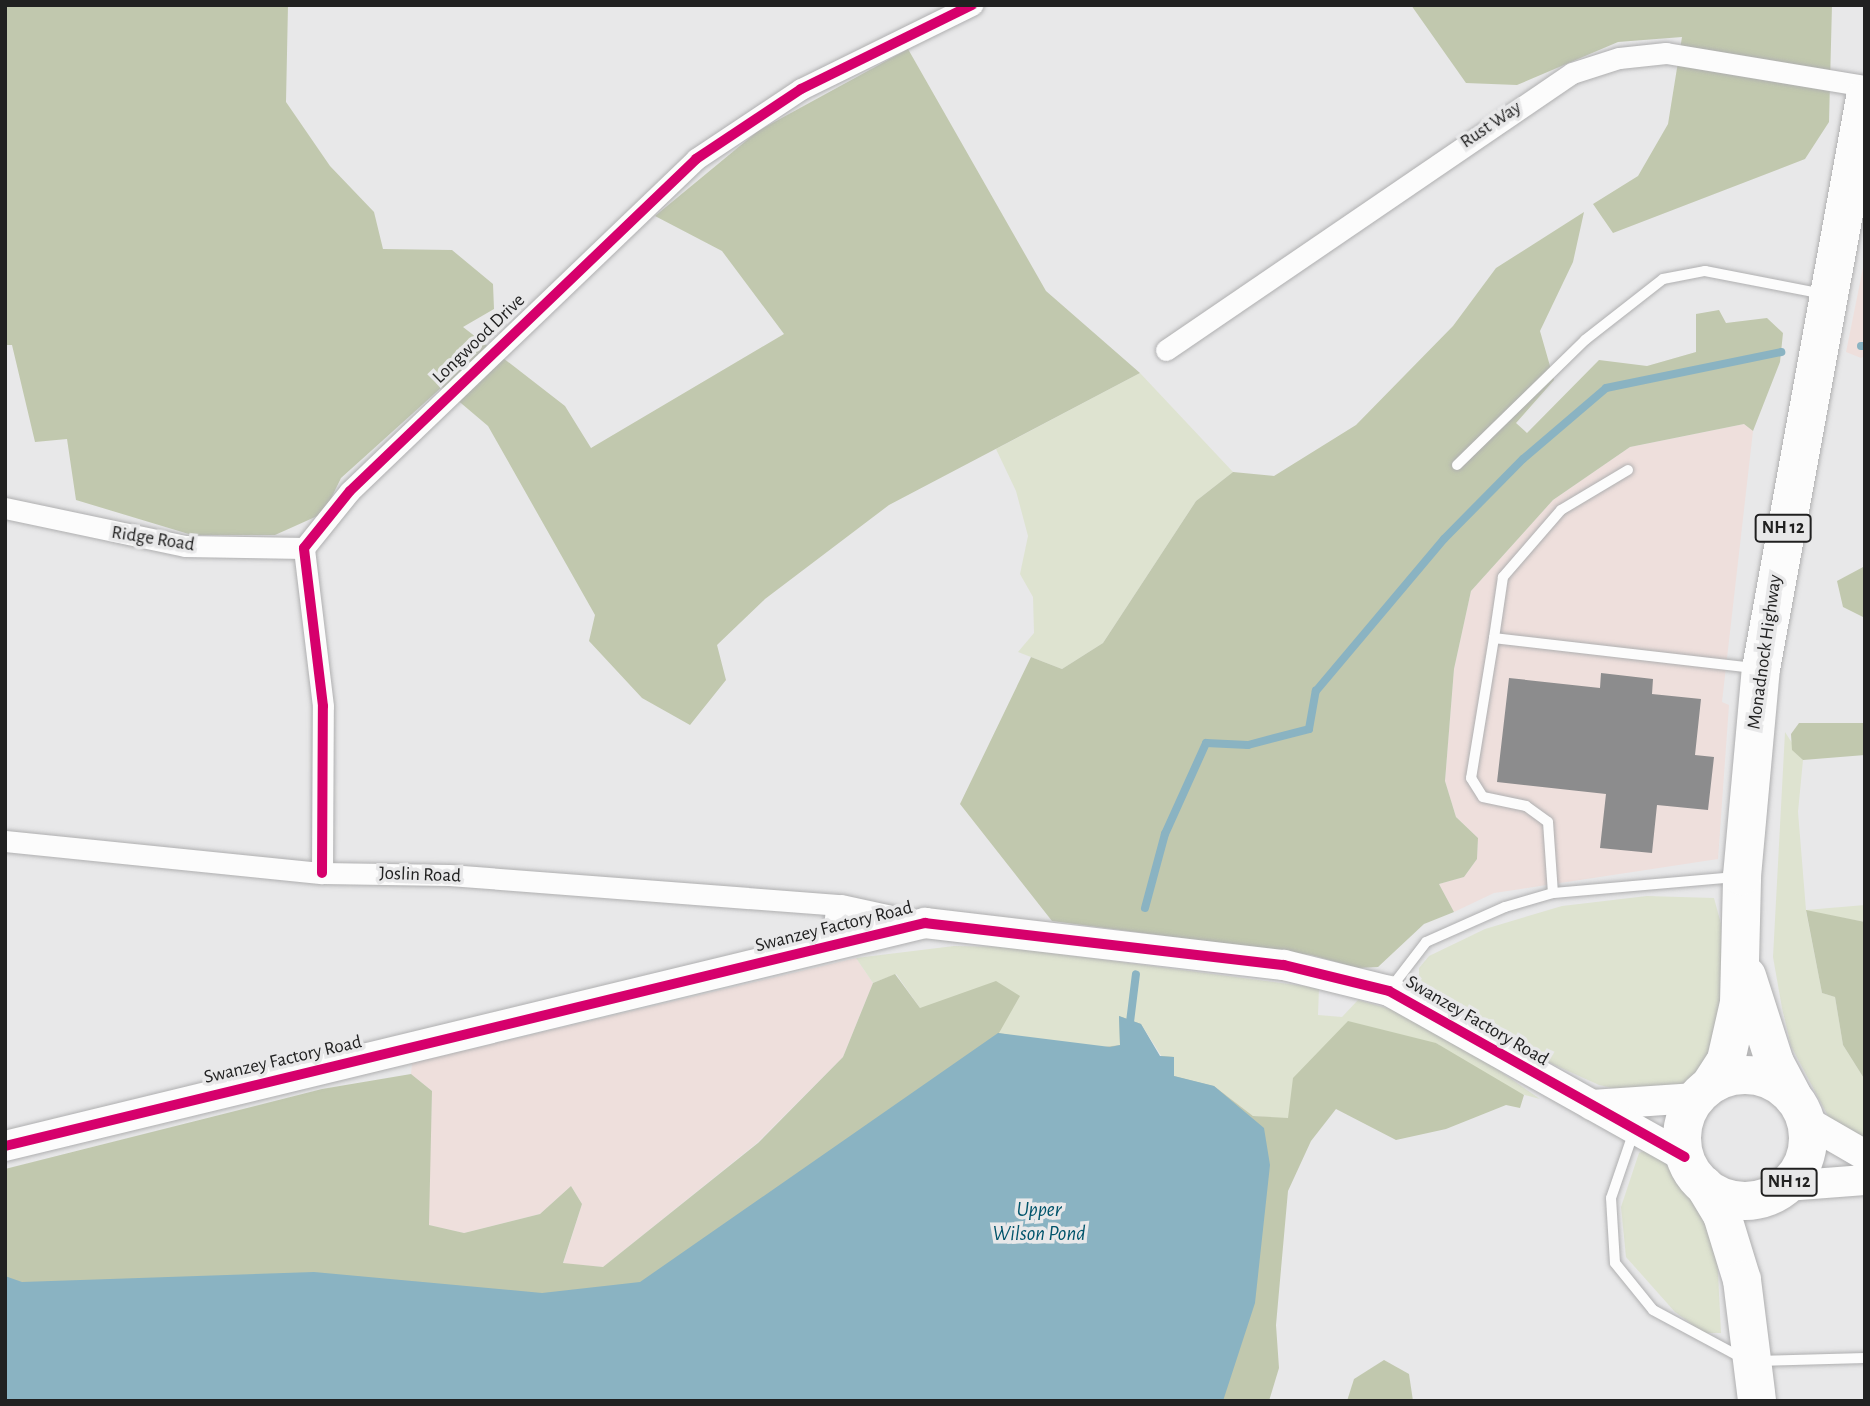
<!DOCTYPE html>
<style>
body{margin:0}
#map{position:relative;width:1870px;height:1406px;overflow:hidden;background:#e8e8e9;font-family:"Alegreya Sans",sans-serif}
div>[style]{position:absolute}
.commercial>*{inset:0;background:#eedfdc}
.green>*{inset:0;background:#dee3d0}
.forest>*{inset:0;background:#c1c8ae}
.water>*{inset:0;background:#8ab3c2}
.stream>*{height:8px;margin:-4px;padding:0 4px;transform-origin:4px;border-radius:4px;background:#8ab3c2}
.building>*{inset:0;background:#8c8c8d}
.roads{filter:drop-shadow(0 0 2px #afafb0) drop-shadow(0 0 2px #afafb0)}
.lane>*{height:10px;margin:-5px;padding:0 5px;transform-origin:5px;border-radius:5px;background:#fcfcfc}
.street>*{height:21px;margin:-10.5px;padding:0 10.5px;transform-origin:10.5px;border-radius:10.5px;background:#fcfcfc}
.secondary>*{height:30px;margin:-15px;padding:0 15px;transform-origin:15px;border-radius:15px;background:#fcfcfc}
.highway>*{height:38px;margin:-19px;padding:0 19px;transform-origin:19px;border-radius:19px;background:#fcfcfc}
.highway>.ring{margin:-19px;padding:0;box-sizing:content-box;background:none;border:38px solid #fcfcfc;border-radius:50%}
.cycleway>*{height:10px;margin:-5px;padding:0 5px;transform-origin:5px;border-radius:5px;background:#d6006c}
span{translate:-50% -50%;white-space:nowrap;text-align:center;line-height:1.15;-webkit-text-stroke:7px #e8e8e9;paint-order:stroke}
.shield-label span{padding:2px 5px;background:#e8e8e9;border:2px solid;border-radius:5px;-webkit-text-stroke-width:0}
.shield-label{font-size:18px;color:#212121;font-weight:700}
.street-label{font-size:19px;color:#212121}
.water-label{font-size:21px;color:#00546b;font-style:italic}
.frame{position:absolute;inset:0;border:7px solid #212121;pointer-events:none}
</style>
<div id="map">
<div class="commercial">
<div style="clip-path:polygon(1865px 258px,1865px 356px,1861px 358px,1846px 352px)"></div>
<div style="clip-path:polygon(1744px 424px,1753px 431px,1722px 702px,1729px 705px,1718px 859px,1494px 893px,1454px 912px,1439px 884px,1464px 877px,1477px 859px,1478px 838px,1456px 817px,1445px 781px,1454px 669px,1471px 591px,1553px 500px,1630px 447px)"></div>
<div style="clip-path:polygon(856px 958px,873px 983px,843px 1057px,757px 1143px,603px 1267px,563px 1264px,582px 1204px,571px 1186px,540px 1214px,464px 1233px,428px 1225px,432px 1091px,411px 1074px,412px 1063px)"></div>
</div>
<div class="green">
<div style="clip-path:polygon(1140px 373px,1233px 472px,1196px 501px,1103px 643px,1062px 669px,1018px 652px,1034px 633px,1033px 597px,1020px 574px,1028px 536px,1016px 491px,996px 449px)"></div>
<div style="clip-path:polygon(1785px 732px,1803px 760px,1798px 812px,1806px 910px,1865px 905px,1865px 922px,1806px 911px,1822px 993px,1835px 997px,1843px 1045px,1865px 1080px,1865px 1147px,1829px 1118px,1791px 1046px,1782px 1008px,1773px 957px)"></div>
<div style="clip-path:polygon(1647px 896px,1714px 898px,1721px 924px,1724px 1030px,1691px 1086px,1634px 1093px,1599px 1085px,1546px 1061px,1419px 984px,1419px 968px,1429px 956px,1485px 929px,1562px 906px)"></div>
<div style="clip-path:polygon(954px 946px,1006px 947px,1319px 988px,1318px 1015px,1342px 1017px,1358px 1000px,1394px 1010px,1449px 1036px,1540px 1099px,1507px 1090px,1436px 1043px,1288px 1119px,1253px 1116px,1214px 1086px,1174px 1076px,1141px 1024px,1130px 1022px,1120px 1045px,1088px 1049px,998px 1033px,920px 1008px,896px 974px,873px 983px,856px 958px)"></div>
<div style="clip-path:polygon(1651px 1148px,1701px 1202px,1717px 1253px,1721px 1333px,1704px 1333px,1675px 1312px,1626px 1257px,1621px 1207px,1639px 1153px)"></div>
</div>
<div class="forest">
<div style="clip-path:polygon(5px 5px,288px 5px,286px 102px,330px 166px,374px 212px,383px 249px,452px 250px,493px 284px,494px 309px,463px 327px,565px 406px,591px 448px,784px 334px,722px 251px,655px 216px,758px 131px,908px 49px,1046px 291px,1140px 373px,889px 505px,765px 599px,717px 645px,726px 680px,690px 725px,642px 698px,589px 641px,595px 615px,488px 426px,442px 387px,341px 478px,324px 513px,275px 535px,192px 535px,76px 500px,67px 439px,35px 442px,12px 345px,5px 345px)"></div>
<div style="clip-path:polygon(1411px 5px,1832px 5px,1829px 122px,1805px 159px,1613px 233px,1593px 204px,1638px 176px,1668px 124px,1682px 37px,1618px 42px,1517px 85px,1466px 83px)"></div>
<div style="clip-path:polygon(1584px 212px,1573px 262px,1540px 331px,1554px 380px,1516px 423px,1527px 433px,1599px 360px,1647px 366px,1696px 352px,1696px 314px,1719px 310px,1726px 323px,1767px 318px,1783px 333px,1780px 362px,1753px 431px,1744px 424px,1630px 447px,1553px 500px,1471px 591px,1454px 669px,1445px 781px,1456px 817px,1478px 838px,1477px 859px,1464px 877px,1439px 884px,1454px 912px,1424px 924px,1378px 967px,1358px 968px,1311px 955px,1052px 921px,960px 804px,1031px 657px,1062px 669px,1103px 643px,1196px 501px,1233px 472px,1274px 476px,1356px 425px,1453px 326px,1496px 268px)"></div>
<div style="clip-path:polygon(1865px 566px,1865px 618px,1843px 607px,1837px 581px)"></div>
<div style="clip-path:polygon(1799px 723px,1865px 723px,1865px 755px,1803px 760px,1792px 750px,1791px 734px)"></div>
<div style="clip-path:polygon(1806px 910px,1865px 922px,1865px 1080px,1843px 1045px,1835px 997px,1822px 993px)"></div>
<div style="clip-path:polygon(895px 974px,920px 1008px,996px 981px,1020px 996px,999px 1033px,1088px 1049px,1120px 1045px,1119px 1016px,1141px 1024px,1159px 1056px,1174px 1057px,1174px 1076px,1214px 1086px,1253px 1116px,1288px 1118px,1293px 1078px,1348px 1021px,1436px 1043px,1524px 1095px,1520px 1108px,1506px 1105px,1446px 1129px,1396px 1140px,1336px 1109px,1311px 1141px,1288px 1191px,1276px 1325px,1279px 1368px,1269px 1401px,5px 1401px,5px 1169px,322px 1089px,411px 1074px,432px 1091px,429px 1225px,464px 1233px,540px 1214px,571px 1186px,582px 1204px,563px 1263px,603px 1267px,758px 1143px,843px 1057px,873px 983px)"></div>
<div style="clip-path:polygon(1384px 1360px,1409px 1374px,1413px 1401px,1347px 1401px,1354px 1379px)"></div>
</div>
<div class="water">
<div style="clip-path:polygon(1119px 1016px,1141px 1024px,1160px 1056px,1174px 1057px,1174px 1076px,1214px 1086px,1264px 1128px,1270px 1165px,1255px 1303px,1223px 1401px,5px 1401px,5px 1276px,22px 1282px,314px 1272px,542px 1293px,640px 1282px,998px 1033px,1110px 1047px,1120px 1045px)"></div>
</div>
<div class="stream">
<div style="left:1861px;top:346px;width:4px"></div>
<div style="left:1145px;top:908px;width:77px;rotate:-74.9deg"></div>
<div style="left:1165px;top:834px;width:100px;rotate:-65.7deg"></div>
<div style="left:1206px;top:743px;width:42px;rotate:2.7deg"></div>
<div style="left:1248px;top:745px;width:63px;rotate:-14.7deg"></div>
<div style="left:1309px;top:729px;width:39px;rotate:-80deg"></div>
<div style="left:1316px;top:691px;width:199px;rotate:-49.9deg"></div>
<div style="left:1444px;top:539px;width:112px;rotate:-45.4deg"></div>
<div style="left:1523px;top:459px;width:109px;rotate:-40.5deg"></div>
<div style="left:1606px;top:388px;width:179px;rotate:-11.6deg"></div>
<div style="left:1130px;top:1022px;width:48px;rotate:-82.9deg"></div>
</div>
<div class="building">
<div style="clip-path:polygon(1601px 673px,1653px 679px,1652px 694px,1701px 699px,1695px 755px,1714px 757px,1708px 810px,1657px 805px,1652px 853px,1600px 848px,1606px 794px,1497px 782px,1509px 678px,1600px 688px)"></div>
</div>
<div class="roads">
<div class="lane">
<div style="left:1457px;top:465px;width:179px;rotate:-44.3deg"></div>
<div style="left:1585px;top:340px;width:99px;rotate:-38deg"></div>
<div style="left:1663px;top:279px;width:43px;rotate:-10.8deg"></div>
<div style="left:1705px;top:271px;width:120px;rotate:11deg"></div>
<div style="left:1628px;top:470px;width:78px;rotate:149.2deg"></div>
<div style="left:1561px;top:510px;width:89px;rotate:130.9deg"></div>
<div style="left:1503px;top:577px;width:62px;rotate:98.4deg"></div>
<div style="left:1494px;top:638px;width:263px;rotate:6.6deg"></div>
<div style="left:1494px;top:638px;width:142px;rotate:99.3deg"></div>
<div style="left:1471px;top:778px;width:22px;rotate:58deg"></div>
<div style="left:1483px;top:797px;width:44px;rotate:11.8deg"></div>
<div style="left:1526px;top:806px;width:27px;rotate:36deg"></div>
<div style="left:1548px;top:822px;width:71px;rotate:86deg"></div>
<div style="left:1390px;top:989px;width:59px;rotate:-52.5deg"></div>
<div style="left:1426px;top:942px;width:86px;rotate:-23.9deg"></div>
<div style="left:1505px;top:907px;width:50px;rotate:-16.3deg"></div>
<div style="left:1553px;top:893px;width:184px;rotate:-5deg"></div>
<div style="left:1634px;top:1131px;width:71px;rotate:108.9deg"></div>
<div style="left:1611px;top:1198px;width:65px;rotate:86.5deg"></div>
<div style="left:1615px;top:1263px;width:60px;rotate:51deg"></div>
<div style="left:1653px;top:1310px;width:101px;rotate:28.3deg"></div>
<div style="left:1757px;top:1361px;width:108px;rotate:-1.6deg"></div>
</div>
<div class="street">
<div style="left:1166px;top:350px;width:491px;rotate:-34.3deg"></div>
<div style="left:1572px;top:73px;width:49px;rotate:-17.7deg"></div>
<div style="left:1619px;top:58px;width:47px;rotate:-6.1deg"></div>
<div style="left:1666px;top:53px;width:202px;rotate:9.4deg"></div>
<div style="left:5px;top:508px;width:184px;rotate:11.9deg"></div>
<div style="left:185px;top:546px;width:119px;rotate:1deg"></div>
<div style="left:5px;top:841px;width:319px;rotate:5.8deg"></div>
<div style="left:322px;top:873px;width:127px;rotate:0.9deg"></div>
<div style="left:449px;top:875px;width:393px;rotate:4.4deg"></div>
<div style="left:841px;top:905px;width:80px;rotate:12.3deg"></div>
<div style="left:322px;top:873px;width:167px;rotate:-89.7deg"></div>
<div style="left:323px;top:706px;width:159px;rotate:-96.9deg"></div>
<div style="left:304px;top:548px;width:73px;rotate:-51.1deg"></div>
<div style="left:350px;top:491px;width:480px;rotate:-43.8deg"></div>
<div style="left:696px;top:159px;width:126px;rotate:-33.7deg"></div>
<div style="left:801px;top:89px;width:191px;rotate:-26.2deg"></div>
<div style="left:833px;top:941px;width:36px;rotate:-85deg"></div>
</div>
<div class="secondary">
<div style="left:1592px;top:1105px;width:104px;rotate:-3.9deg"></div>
<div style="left:1806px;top:1121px;width:68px;rotate:30deg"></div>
<div style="left:5px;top:1146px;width:947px;rotate:-13.63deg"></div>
<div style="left:925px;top:923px;width:361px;rotate:6.7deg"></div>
<div style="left:1284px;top:965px;width:108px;rotate:13.9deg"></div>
<div style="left:1389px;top:991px;width:339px;rotate:29.3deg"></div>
<div style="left:1786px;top:1186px;width:79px;rotate:-4.3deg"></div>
</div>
<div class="highway">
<div style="left:1747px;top:976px;width:91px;rotate:72.2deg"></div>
<div style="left:1775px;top:1063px;width:36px;rotate:62deg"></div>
<div class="ring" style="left:1682px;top:1075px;width:88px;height:88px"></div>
<div style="left:1710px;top:1085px;width:30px;rotate:-57deg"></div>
<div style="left:1726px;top:1060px;width:58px;rotate:-77.2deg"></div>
<div style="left:1739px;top:1003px;width:127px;rotate:-88.6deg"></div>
<div style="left:1742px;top:876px;width:208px;rotate:-84.8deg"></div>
<div style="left:1761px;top:669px;width:580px;rotate:-79.68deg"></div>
<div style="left:1704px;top:1185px;width:35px;rotate:59deg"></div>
<div style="left:1722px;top:1215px;width:68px;rotate:72.9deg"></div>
<div style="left:1742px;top:1280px;width:122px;rotate:82.9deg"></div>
</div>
</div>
<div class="cycleway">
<div style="left:322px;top:873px;width:167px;rotate:-89.7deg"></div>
<div style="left:323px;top:706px;width:159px;rotate:-96.9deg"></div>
<div style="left:304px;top:548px;width:73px;rotate:-51.1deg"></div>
<div style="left:350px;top:491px;width:480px;rotate:-43.8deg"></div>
<div style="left:696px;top:159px;width:126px;rotate:-33.7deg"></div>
<div style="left:801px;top:89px;width:191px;rotate:-26.2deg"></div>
<div style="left:5px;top:1146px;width:947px;rotate:-13.63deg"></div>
<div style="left:925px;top:923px;width:361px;rotate:6.7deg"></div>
<div style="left:1284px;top:965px;width:108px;rotate:13.9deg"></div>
<div style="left:1389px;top:991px;width:339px;rotate:29.3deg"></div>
</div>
<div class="shield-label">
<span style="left:1783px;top:528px">NH 12</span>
<span style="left:1789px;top:1182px">NH 12</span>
</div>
<div class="street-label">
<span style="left:1491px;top:125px;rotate:-34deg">Rust Way</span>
<span style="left:479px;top:339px;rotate:-44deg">Longwood Drive</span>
<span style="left:153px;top:539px;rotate:9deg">Ridge Road</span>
<span style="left:1765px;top:652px;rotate:-82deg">Monadnock Highway</span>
<span style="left:420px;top:875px;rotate:2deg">Joslin Road</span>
<span style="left:834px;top:927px;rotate:-14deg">Swanzey Factory Road</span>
<span style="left:1477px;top:1021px;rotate:30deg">Swanzey Factory Road</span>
<span style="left:283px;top:1060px;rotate:-13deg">Swanzey Factory Road</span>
</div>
<div class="water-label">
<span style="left:1039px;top:1222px">Upper<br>Wilson Pond</span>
</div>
<div class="frame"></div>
</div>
